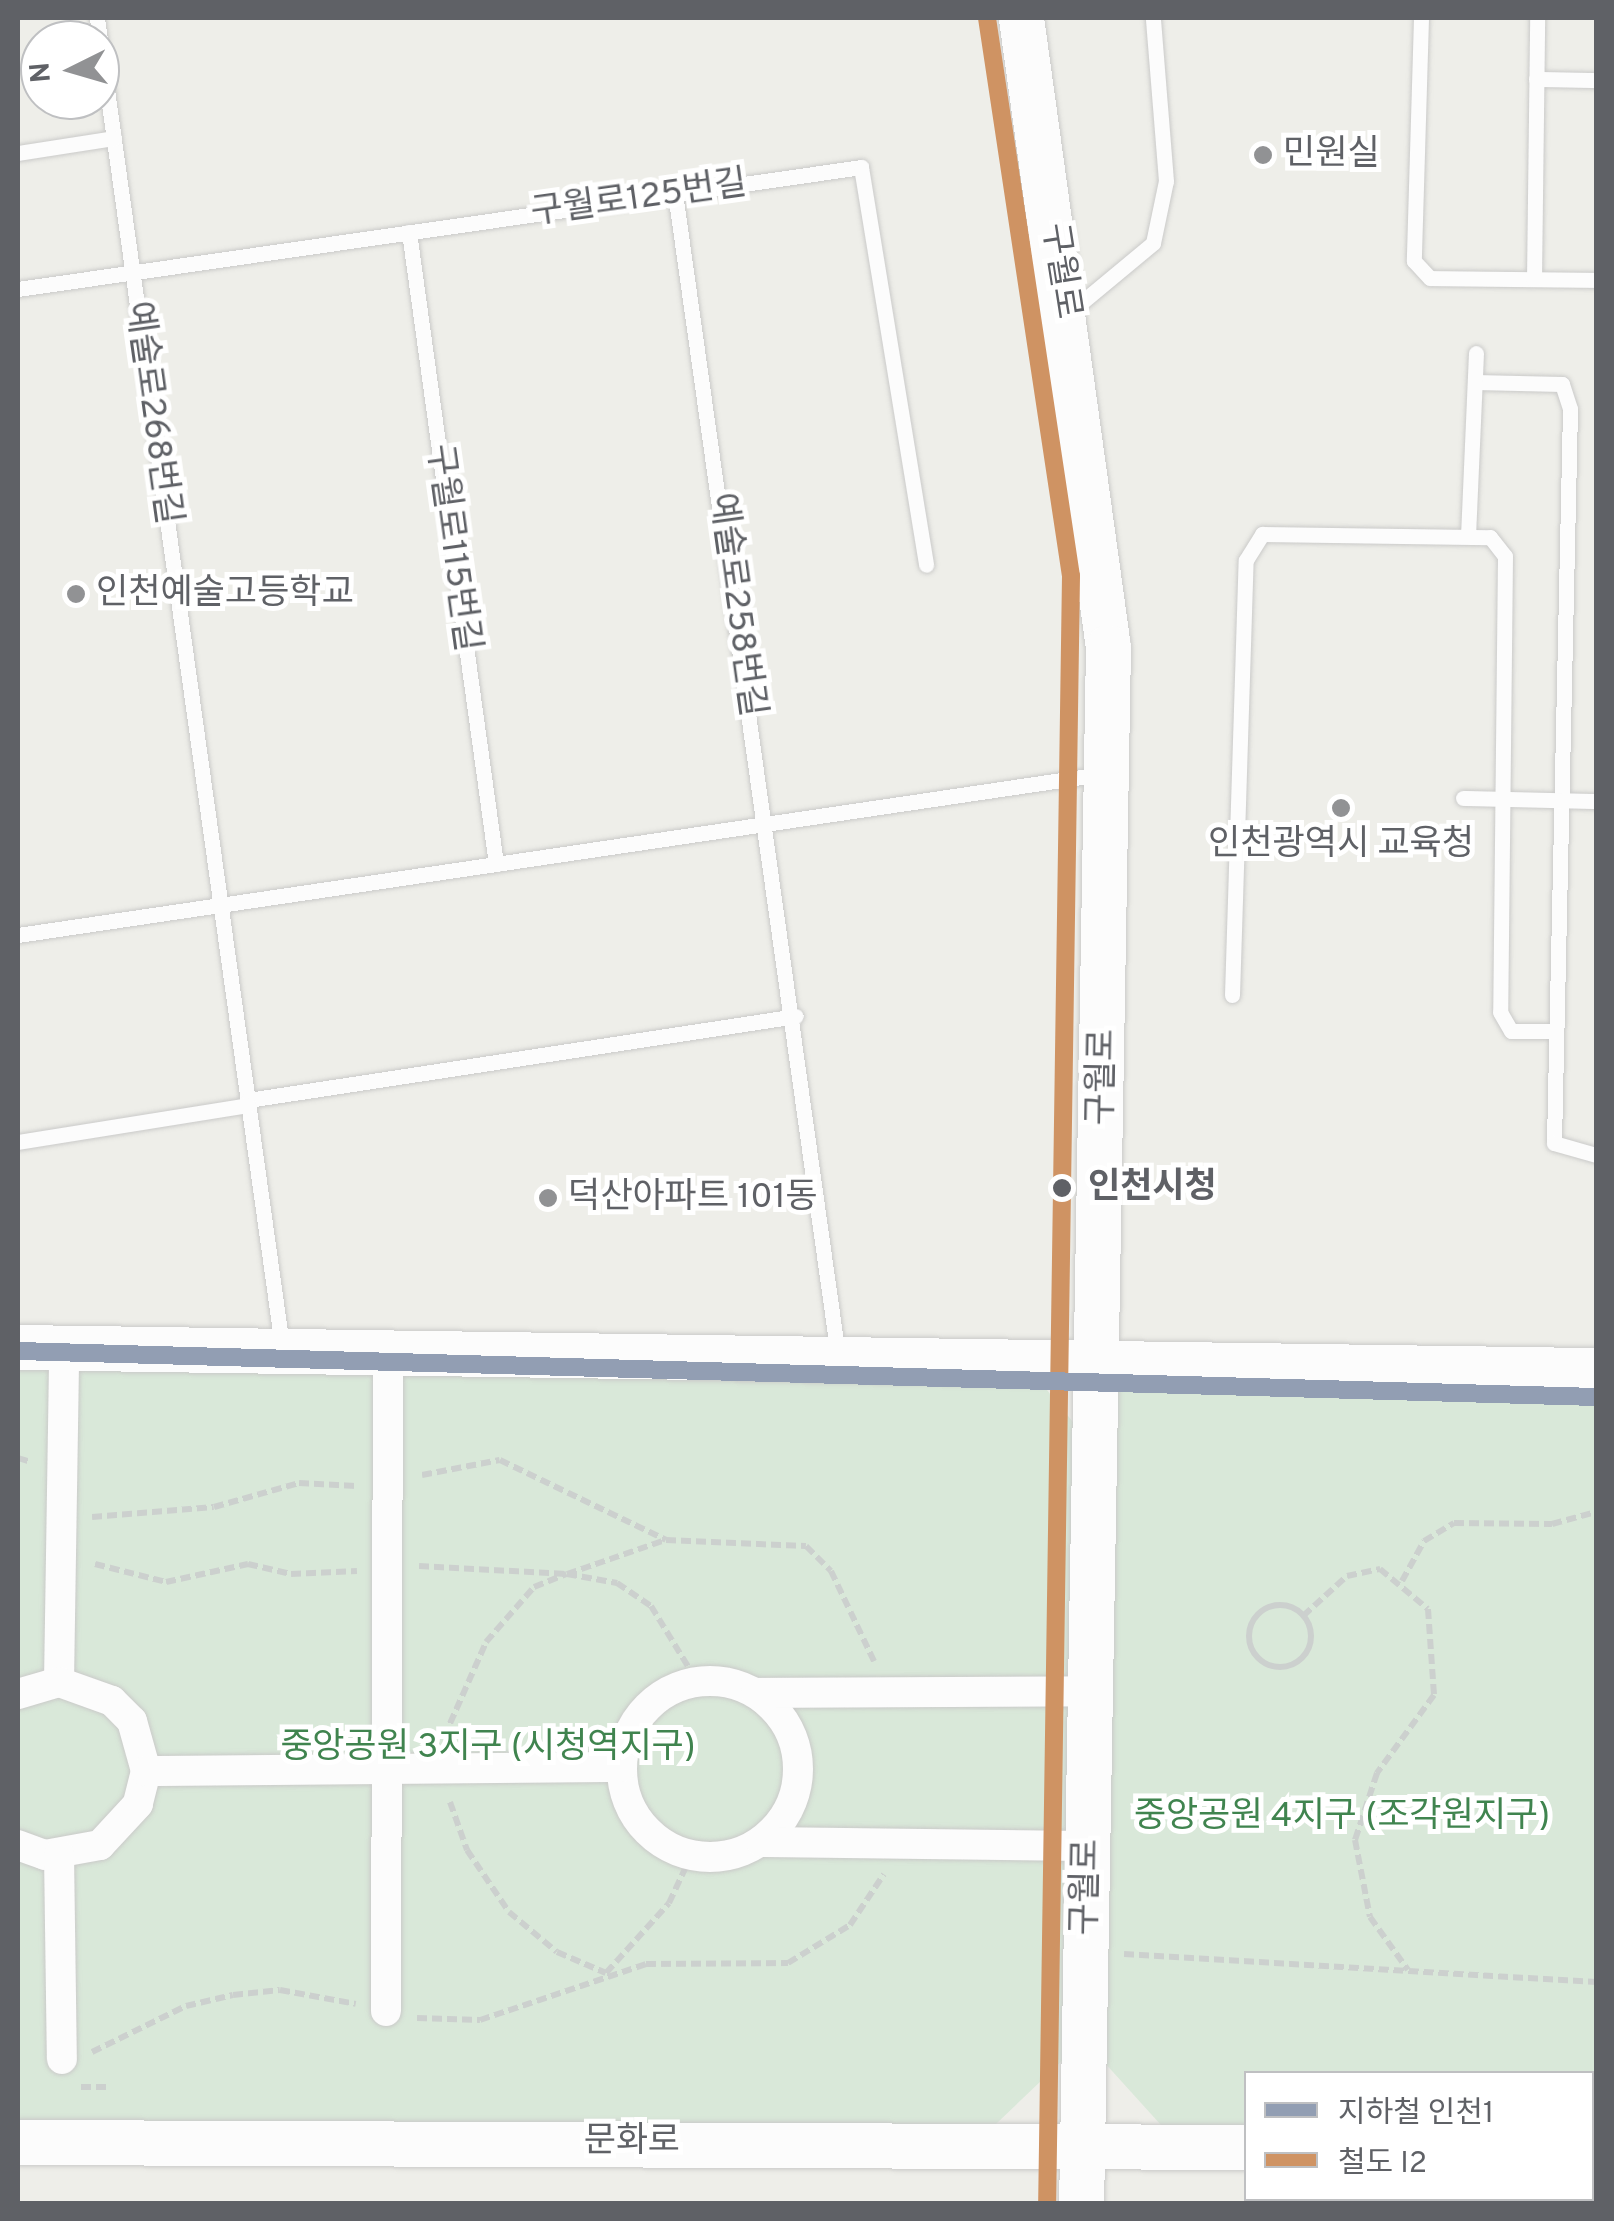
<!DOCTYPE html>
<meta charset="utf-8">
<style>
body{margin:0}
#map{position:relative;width:1614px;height:2221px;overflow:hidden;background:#eeeee9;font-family:Overpass,"Noto Sans KR",sans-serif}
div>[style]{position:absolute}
.green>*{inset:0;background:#d9e8d9}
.path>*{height:6px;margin-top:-3px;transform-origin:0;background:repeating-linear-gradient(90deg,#ccd0ce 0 10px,transparent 0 15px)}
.path>.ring{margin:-3px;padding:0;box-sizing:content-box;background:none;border:6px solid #ccd0ce;border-radius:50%}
.roads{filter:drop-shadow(0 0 2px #cacac9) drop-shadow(0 0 2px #cacac9)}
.lane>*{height:15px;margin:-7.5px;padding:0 7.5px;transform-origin:7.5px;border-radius:7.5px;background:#fcfcfc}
.street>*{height:30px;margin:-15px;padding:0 15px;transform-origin:15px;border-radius:15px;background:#fcfcfc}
.street>.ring{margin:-15px;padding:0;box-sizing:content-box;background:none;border:30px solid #fcfcfc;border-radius:50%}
.secondary>*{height:45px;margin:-22.5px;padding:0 22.5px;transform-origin:22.5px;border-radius:22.5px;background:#fcfcfc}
.rail-1>*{height:18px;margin:-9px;padding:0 9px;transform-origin:9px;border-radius:9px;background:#cf9363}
.metro-1>*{height:18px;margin:-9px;padding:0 9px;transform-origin:9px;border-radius:9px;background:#929eb3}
.dots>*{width:28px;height:28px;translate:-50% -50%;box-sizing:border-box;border:5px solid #fff;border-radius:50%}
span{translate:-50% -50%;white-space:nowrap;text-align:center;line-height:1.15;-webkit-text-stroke:10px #fff;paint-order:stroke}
.poi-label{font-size:35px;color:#5f6166}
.left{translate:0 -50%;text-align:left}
.street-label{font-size:35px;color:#5f6166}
.stop-label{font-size:35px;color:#5f6166;font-weight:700}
.park-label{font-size:35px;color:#40844f}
.frame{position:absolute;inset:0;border:20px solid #5f6166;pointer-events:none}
.legend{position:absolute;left:1244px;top:2071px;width:350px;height:130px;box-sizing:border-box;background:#fff;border:2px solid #bfc0c2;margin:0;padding:12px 18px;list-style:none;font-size:30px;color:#5f6166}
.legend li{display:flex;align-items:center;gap:20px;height:50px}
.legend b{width:50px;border:2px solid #bfc0c2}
.north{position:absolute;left:20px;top:20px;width:100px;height:100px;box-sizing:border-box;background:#fff;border:2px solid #bfc0c2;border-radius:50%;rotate:265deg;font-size:28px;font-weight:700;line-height:40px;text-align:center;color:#5f6166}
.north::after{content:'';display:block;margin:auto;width:35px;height:45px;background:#919294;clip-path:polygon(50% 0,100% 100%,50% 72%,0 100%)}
</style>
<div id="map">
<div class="green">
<div style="clip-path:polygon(18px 1352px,1021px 1358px,1094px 1448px,1096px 1359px,1596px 1370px,1596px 2149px,1592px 2074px,1246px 2074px,1246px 2147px,1180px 2146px,1084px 2040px,977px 2142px,18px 2141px)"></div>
</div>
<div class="path">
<div style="left:18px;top:1458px;width:14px;rotate:17deg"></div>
<div style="left:422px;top:1475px;width:79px;rotate:-10.9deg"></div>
<div style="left:500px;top:1460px;width:184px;rotate:25.7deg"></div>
<div style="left:666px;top:1540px;width:140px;rotate:2.5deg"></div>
<div style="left:806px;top:1546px;width:35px;rotate:45deg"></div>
<div style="left:831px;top:1571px;width:100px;rotate:64.5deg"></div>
<div style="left:92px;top:1517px;width:122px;rotate:-4.7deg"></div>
<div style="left:214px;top:1507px;width:88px;rotate:-15.8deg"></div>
<div style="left:299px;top:1483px;width:57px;rotate:3deg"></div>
<div style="left:95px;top:1564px;width:73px;rotate:14.2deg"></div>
<div style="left:166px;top:1582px;width:84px;rotate:-12.4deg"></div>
<div style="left:248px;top:1564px;width:44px;rotate:13.1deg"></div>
<div style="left:291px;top:1574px;width:66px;rotate:-2.6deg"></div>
<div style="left:419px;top:1566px;width:148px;rotate:3.1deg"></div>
<div style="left:567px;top:1574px;width:104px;rotate:-19.1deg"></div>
<div style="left:1402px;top:1581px;width:46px;rotate:-61.2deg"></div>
<div style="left:1424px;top:1541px;width:35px;rotate:-31deg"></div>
<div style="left:1454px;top:1523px;width:98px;rotate:0.6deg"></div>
<div style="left:1552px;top:1524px;width:46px;rotate:-15.3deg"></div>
<div class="ring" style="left:1249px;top:1605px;width:56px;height:56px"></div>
<div style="left:1303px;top:1616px;width:59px;rotate:-42.3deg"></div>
<div style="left:1347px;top:1576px;width:34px;rotate:-12deg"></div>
<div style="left:1380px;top:1569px;width:62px;rotate:39.8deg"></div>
<div style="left:1428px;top:1609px;width:86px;rotate:86deg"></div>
<div style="left:1434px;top:1695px;width:97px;rotate:126.2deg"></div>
<div style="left:1377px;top:1773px;width:71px;rotate:108.2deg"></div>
<div style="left:1355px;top:1840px;width:78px;rotate:79deg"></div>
<div style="left:1370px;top:1917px;width:65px;rotate:54.4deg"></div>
<div style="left:444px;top:1737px;width:104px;rotate:-66.1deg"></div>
<div style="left:486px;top:1642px;width:73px;rotate:-48.9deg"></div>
<div style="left:534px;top:1587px;width:35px;rotate:-22deg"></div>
<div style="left:567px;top:1574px;width:51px;rotate:10.2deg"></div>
<div style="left:617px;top:1583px;width:41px;rotate:34.1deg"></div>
<div style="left:651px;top:1606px;width:88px;rotate:58.5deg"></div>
<div style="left:450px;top:1802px;width:51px;rotate:70.5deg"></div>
<div style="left:467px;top:1850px;width:75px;rotate:55.9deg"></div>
<div style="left:509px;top:1912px;width:62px;rotate:39.8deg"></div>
<div style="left:557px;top:1952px;width:53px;rotate:23.2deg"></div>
<div style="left:606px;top:1973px;width:94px;rotate:-48deg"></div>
<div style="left:669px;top:1903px;width:54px;rotate:-64.9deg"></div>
<div style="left:1124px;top:1954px;width:473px;rotate:3.4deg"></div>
<div style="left:417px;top:2018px;width:63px;rotate:1.8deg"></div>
<div style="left:480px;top:2020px;width:175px;rotate:-18.6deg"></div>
<div style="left:646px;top:1964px;width:142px;rotate:-0.4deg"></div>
<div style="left:788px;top:1963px;width:73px;rotate:-31.5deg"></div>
<div style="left:850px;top:1925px;width:61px;rotate:-56.3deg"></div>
<div style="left:92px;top:2052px;width:105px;rotate:-26.1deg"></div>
<div style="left:186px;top:2006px;width:48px;rotate:-13.2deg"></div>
<div style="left:233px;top:1995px;width:47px;rotate:-6.1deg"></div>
<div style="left:280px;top:1990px;width:77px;rotate:10.4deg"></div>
<div style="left:81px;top:2087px;width:27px"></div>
</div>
<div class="roads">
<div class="lane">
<div style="left:97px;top:18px;width:1341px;rotate:82.07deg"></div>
<div style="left:1421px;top:18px;width:243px;rotate:91.7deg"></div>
<div style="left:1414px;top:261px;width:23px;rotate:47deg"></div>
<div style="left:1430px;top:278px;width:166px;rotate:0.7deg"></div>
<div style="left:1536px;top:79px;width:60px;rotate:1deg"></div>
<div style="left:18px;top:153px;width:97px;rotate:-8.9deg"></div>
<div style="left:675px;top:193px;width:1174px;rotate:82.02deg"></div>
<div style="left:409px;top:232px;width:638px;rotate:82.16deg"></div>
<div style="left:1534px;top:279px;width:261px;rotate:-89.3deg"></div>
<div style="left:18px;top:289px;width:852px;rotate:-8.23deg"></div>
<div style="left:861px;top:167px;width:403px;rotate:80.7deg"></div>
<div style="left:1070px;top:312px;width:108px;rotate:-39.7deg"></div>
<div style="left:1153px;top:243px;width:63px;rotate:-78.2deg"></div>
<div style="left:1166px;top:181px;width:164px;rotate:-94.6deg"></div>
<div style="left:1475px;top:382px;width:87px;rotate:1.3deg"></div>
<div style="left:1562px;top:384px;width:26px;rotate:72deg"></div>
<div style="left:1570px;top:409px;width:734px;rotate:91.25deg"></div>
<div style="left:1554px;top:1143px;width:44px;rotate:15.9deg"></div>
<div style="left:1468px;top:536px;width:183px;rotate:-87.5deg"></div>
<div style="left:1463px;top:798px;width:133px;rotate:1.3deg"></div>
<div style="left:18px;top:935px;width:1096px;rotate:-8.45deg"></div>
<div style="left:1232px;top:995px;width:435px;rotate:-88.2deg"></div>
<div style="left:1246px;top:560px;width:31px;rotate:-58deg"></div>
<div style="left:1262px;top:534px;width:228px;rotate:0.8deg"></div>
<div style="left:1490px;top:537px;width:24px;rotate:52deg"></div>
<div style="left:1505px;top:556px;width:456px;rotate:90.6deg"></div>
<div style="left:1500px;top:1012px;width:22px;rotate:60deg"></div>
<div style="left:1511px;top:1031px;width:45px"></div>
<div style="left:248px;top:1100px;width:554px;rotate:-8.71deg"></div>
<div style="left:18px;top:1142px;width:233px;rotate:-9.1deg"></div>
</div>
<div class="street">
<div class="ring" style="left:622px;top:1681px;width:146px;height:146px"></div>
<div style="left:59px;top:1682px;width:334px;rotate:-89.1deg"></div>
<div style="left:756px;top:1693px;width:334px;rotate:-0.3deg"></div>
<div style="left:18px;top:1694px;width:43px;rotate:-16.3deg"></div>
<div style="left:59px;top:1682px;width:56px;rotate:19.7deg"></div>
<div style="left:112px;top:1701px;width:28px;rotate:45deg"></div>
<div style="left:132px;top:1721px;width:52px;rotate:74.4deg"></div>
<div style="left:146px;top:1771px;width:34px;rotate:104deg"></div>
<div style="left:138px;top:1804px;width:56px;rotate:132.8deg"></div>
<div style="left:100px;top:1845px;width:56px;rotate:169.7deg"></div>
<div style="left:45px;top:1855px;width:29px;rotate:-160deg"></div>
<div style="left:146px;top:1771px;width:476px;rotate:-0.5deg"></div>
<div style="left:761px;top:1842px;width:326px;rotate:0.7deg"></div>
<div style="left:59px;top:1854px;width:205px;rotate:89.2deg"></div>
<div style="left:386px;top:2011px;width:660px;rotate:-89.83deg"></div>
</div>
<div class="secondary">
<div style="left:1021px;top:18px;width:635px;rotate:82.13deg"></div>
<div style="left:1108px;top:647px;width:1557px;rotate:90.99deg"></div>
<div style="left:18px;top:1347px;width:1578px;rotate:0.84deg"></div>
<div style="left:18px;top:2142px;width:1228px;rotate:0.23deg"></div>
<div style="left:1592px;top:2149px;width:4px"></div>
</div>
</div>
<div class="rail-1">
<div style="left:987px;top:18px;width:564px;rotate:81.44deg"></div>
<div style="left:1071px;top:576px;width:1628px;rotate:90.84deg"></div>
</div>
<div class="metro-1">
<div style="left:18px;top:1351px;width:1579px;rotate:1.67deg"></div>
</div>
<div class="dots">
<div style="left:1263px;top:155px;background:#919294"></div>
<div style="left:76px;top:594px;background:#919294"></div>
<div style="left:1341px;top:808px;background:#919294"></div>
<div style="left:1062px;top:1188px;background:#5f6166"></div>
<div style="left:548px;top:1198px;background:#919294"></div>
</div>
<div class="poi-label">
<span class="left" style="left:1283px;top:155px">민원실</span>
<span class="left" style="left:96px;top:594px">인천예술고등학교</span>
<span style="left:1341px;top:845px">인천광역시 교육청</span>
<span class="left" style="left:568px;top:1198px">덕산아파트 101동</span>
</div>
<div class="street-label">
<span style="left:639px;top:199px;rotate:-8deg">구월로125번길</span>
<span style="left:1060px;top:271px;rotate:81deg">구월로</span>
<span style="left:152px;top:413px;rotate:82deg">예술로268번길</span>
<span style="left:452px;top:548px;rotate:82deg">구월로115번길</span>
<span style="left:736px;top:605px;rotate:82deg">예술로258번길</span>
<span style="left:1103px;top:1077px;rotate:-89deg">구월로</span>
<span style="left:1087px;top:1887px;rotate:-89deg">구월로</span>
<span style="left:632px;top:2142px">문화로</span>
</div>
<div class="stop-label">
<span class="left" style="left:1088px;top:1188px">인천시청</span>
</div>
<div class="park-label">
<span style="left:488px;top:1748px">중앙공원 3지구 (시청역지구)</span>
<span style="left:1342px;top:1817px">중앙공원 4지구 (조각원지구)</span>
</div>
<div class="frame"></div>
<ul class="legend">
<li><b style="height:12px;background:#929eb3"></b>지하철 인천1</li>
<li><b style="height:12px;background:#cf9363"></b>철도 I2</li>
</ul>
<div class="north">N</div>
</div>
